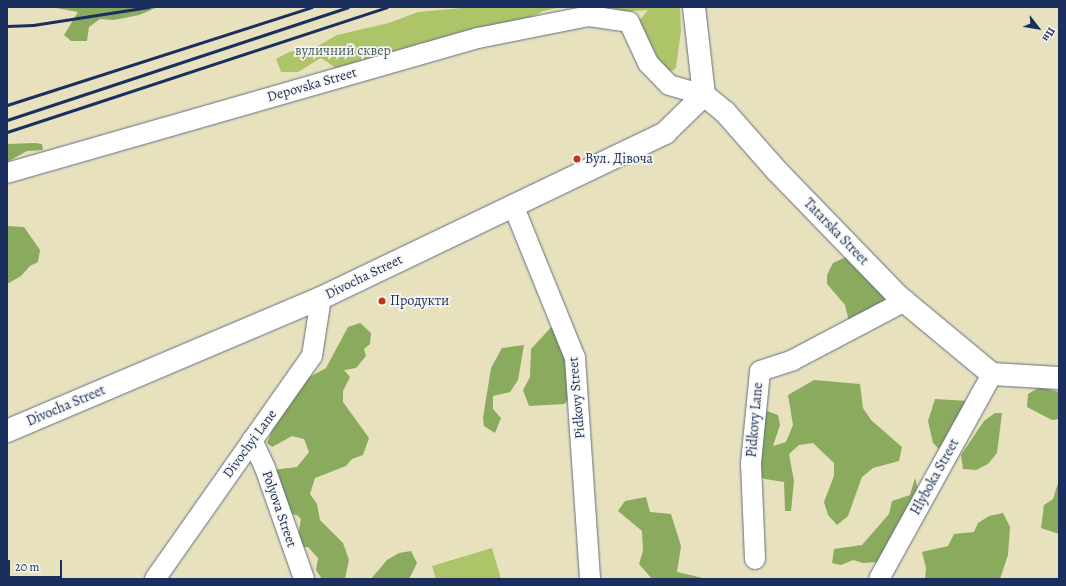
<!DOCTYPE html>
<meta charset="utf-8">
<style>
body{margin:0}
#map{position:relative;width:1066px;height:586px;overflow:hidden;background:#e7e1be;font-family:Alegreya,serif}
div>[style]{position:absolute}
.green>*{inset:0;background:#adc469}
.forest>*{inset:0;background:#8aaa5d}
.roads{filter:drop-shadow(0 0 1px #626d80) drop-shadow(0 0 1px #626d80)}
.street>*{height:20px;margin:-10px;padding:0 10px;transform-origin:10px;border-radius:10px;background:#fff}
.secondary>*{height:22px;margin:-11px;padding:0 11px;transform-origin:11px;border-radius:11px;background:#fff}
.rail>*{height:3px;margin:-1.5px;padding:0 1.5px;transform-origin:1.5px;border-radius:1.5px;background:#1b2f5e}
.dots>*{width:11px;height:11px;translate:-50% -50%;box-sizing:border-box;border:2px solid #f6f6f2;border-radius:50%}
span{translate:-50% -50%;white-space:nowrap;text-align:center;line-height:1.15;-webkit-text-stroke:3.5px #f6f6f2;paint-order:stroke}
.park-label{font-size:14px;color:#475c61}
.street-label{font-size:14px;color:#1b2f5e}
.poi-label{font-size:14px;color:#1b2f5e}
.left{translate:0 -50%;text-align:left}
.frame{position:absolute;inset:0;border:8px solid #1b2f5e;pointer-events:none}
.north{position:absolute;left:1018px;top:8px;width:40px;height:40px;-webkit-text-stroke:3px #f6f6f2;paint-order:stroke;rotate:121deg;font-size:11px;font-weight:700;line-height:16px;text-align:center;color:#1b2f5e}
.north::after{content:'';display:block;margin:auto;width:14px;height:18px;background:#1b2f5e;clip-path:polygon(50% 0,100% 100%,50% 72%,0 100%)}
.scale{position:absolute;left:8px;top:560px;width:54px;height:18px;box-sizing:border-box;border:2px solid #1b2f5e;border-top:0;padding-left:5px;font-size:12px;line-height:14px;white-space:nowrap;color:#1b2f5e;-webkit-text-stroke:3px #f6f6f2;paint-order:stroke}
</style>
<div id="map">
<div class="green">
<div style="clip-path:polygon(472px 7px,562px 7px,543px 11px,515px 25px,442px 42px,420px 43px,345px 70px,336px 68px,321px 58px,298px 72px,281px 72px,276px 59px,289px 52px,314px 48px,337px 35px,389px 23px,418px 12px)"></div>
<div style="clip-path:polygon(575px 7px,680px 7px,681px 31px,676px 68px,672px 71px,665px 71px,638px 22px,648px 10px,603px 13px)"></div>
<div style="clip-path:polygon(492px 548px,501px 579px,436px 579px,432px 566px)"></div>
</div>
<div class="forest">
<div style="clip-path:polygon(51px 7px,158px 7px,139px 15px,114px 20px,100px 19px,89px 27px,87px 41px,71px 41px,64px 35px,78px 12px)"></div>
<div style="clip-path:polygon(35px 143px,42px 144px,43px 150px,27px 151px,7px 162px,7px 144px)"></div>
<div style="clip-path:polygon(7px 226px,24px 227px,40px 250px,38px 262px,30px 266px,21px 276px,7px 284px)"></div>
<div style="clip-path:polygon(846px 257px,862px 274px,884px 289px,884px 303px,849px 322px,845px 305px,827px 284px,827px 275px,833px 263px)"></div>
<div style="clip-path:polygon(360px 323px,371px 333px,370px 344px,364px 349px,366px 356px,356px 368px,344px 370px,350px 377px,343px 391px,343px 402px,369px 438px,363px 455px,352px 459px,346px 466px,315px 478px,310px 494px,317px 504px,320px 520px,343px 543px,349px 560px,345px 579px,322px 579px,316px 570px,318px 558px,308px 547px,296px 547px,301px 519px,297px 515px,284px 513px,272px 470px,297px 467px,309px 452px,304px 439px,292px 436px,272px 447px,267px 443px,278px 416px,308px 378px,326px 368px,348px 327px)"></div>
<div style="clip-path:polygon(555px 323px,577px 392px,564px 404px,529px 406px,523px 390px,530px 377px,531px 349px)"></div>
<div style="clip-path:polygon(524px 345px,518px 380px,510px 392px,493px 396px,493px 409px,501px 418px,495px 433px,484px 426px,483px 418px,491px 368px,502px 348px)"></div>
<div style="clip-path:polygon(814px 380px,860px 384px,863px 408px,871px 420px,902px 447px,899px 461px,873px 468px,862px 477px,848px 516px,837px 525px,828px 515px,824px 502px,834px 476px,834px 463px,813px 443px,799px 445px,789px 454px,794px 481px,791px 511px,785px 511px,784px 482px,765px 479px,756px 474px,764px 410px,778px 415px,780px 425px,773px 446px,786px 442px,793px 425px,788px 395px)"></div>
<div style="clip-path:polygon(1040px 387px,1059px 392px,1059px 419px,1052px 420px,1027px 407px,1028px 394px)"></div>
<div style="clip-path:polygon(935px 399px,968px 401px,949px 452px,939px 449px,933px 443px,928px 421px)"></div>
<div style="clip-path:polygon(995px 413px,1002px 413px,997px 453px,988px 464px,976px 470px,963px 469px,961px 455px,984px 421px)"></div>
<div style="clip-path:polygon(915px 478px,920px 496px,878px 562px,863px 563px,853px 560px,841px 565px,832px 563px,834px 549px,862px 545px,889px 514px,892px 501px,910px 495px)"></div>
<div style="clip-path:polygon(1059px 480px,1059px 534px,1041px 528px,1044px 505px,1053px 499px)"></div>
<div style="clip-path:polygon(646px 497px,650px 512px,671px 514px,681px 546px,677px 572px,707px 579px,652px 579px,639px 564px,643px 551px,642px 531px,618px 511px,625px 501px)"></div>
<div style="clip-path:polygon(1003px 513px,1010px 527px,1008px 555px,1000px 579px,925px 579px,926px 568px,922px 552px,948px 546px,954px 534px,974px 532px,978px 523px,989px 516px)"></div>
<div style="clip-path:polygon(411px 551px,417px 563px,409px 579px,371px 579px,387px 560px,399px 553px)"></div>
</div>
<div class="roads">
<div class="street">
<div style="left:7px;top:173px;width:490px;rotate:-16deg"></div>
<div style="left:478px;top:38px;width:113px;rotate:-11.2deg"></div>
<div style="left:589px;top:16px;width:40px;rotate:8.5deg"></div>
<div style="left:629px;top:22px;width:45px;rotate:65.1deg"></div>
<div style="left:648px;top:63px;width:30px;rotate:46deg"></div>
<div style="left:669px;top:85px;width:36px;rotate:16deg"></div>
<div style="left:513px;top:205px;width:165px;rotate:67.9deg"></div>
<div style="left:575px;top:358px;width:222px;rotate:86.1deg"></div>
<div style="left:252px;top:440px;width:31px;rotate:65deg"></div>
<div style="left:265px;top:468px;width:118px;rotate:70.6deg"></div>
<div style="left:755px;top:559px;width:96px;rotate:-92.4deg"></div>
<div style="left:751px;top:463px;width:92px;rotate:-84.4deg"></div>
<div style="left:760px;top:371px;width:35px;rotate:-18deg"></div>
<div style="left:793px;top:360px;width:127px;rotate:-27.8deg"></div>
<div style="left:155px;top:579px;width:273px;rotate:-54.9deg"></div>
<div style="left:312px;top:356px;width:59px;rotate:-81.2deg"></div>
<div style="left:879px;top:579px;width:234px;rotate:-61.1deg"></div>
</div>
<div class="secondary">
<div style="left:694px;top:7px;width:89px;rotate:83.5deg"></div>
<div style="left:704px;top:95px;width:27px;rotate:39deg"></div>
<div style="left:725px;top:112px;width:77px;rotate:48.7deg"></div>
<div style="left:776px;top:170px;width:175px;rotate:45.9deg"></div>
<div style="left:898px;top:296px;width:122px;rotate:39.7deg"></div>
<div style="left:992px;top:374px;width:67px;rotate:3.4deg"></div>
<div style="left:7px;top:431px;width:341px;rotate:-23deg"></div>
<div style="left:321px;top:298px;width:382px;rotate:-25.6deg"></div>
<div style="left:665px;top:133px;width:54px;rotate:-44.3deg"></div>
</div>
</div>
<div class="rail">
<div style="left:7px;top:26px;width:26px;rotate:-2deg"></div>
<div style="left:33px;top:25px;width:117px;rotate:-8.8deg"></div>
<div style="left:7px;top:105px;width:320px;rotate:-17.8deg"></div>
<div style="left:7px;top:120px;width:359px;rotate:-18.3deg"></div>
<div style="left:7px;top:132px;width:400px;rotate:-18.2deg"></div>
</div>
<div class="dots">
<div style="left:577px;top:159px;background:#c8321e"></div>
<div style="left:382px;top:301px;background:#c8321e"></div>
</div>
<div class="park-label">
<span style="left:343px;top:51px">вуличний сквер</span>
</div>
<div class="street-label">
<span style="left:312px;top:85px;rotate:-16deg">Depovska Street</span>
<span style="left:836px;top:232px;rotate:46deg">Tatarska Street</span>
<span style="left:364px;top:277px;rotate:-26deg">Divocha Street</span>
<span style="left:577px;top:398px;rotate:-95deg">Pidkovy Street</span>
<span style="left:66px;top:406px;rotate:-23deg">Divocha Street</span>
<span style="left:755px;top:420px;rotate:-85deg">Pidkovy Lane</span>
<span style="left:250px;top:444px;rotate:-54deg">Divochyi Lane</span>
<span style="left:935px;top:477px;rotate:-61deg">Hlyboka Street</span>
<span style="left:279px;top:509px;rotate:71deg">Polyova Street</span>
</div>
<div class="poi-label">
<span class="left" style="left:585px;top:159px">Вул. Дівоча</span>
<span class="left" style="left:390px;top:301px">Продукти</span>
</div>
<div class="frame"></div>
<div class="north">Пн</div>
<div class="scale">20 m</div>
</div>
